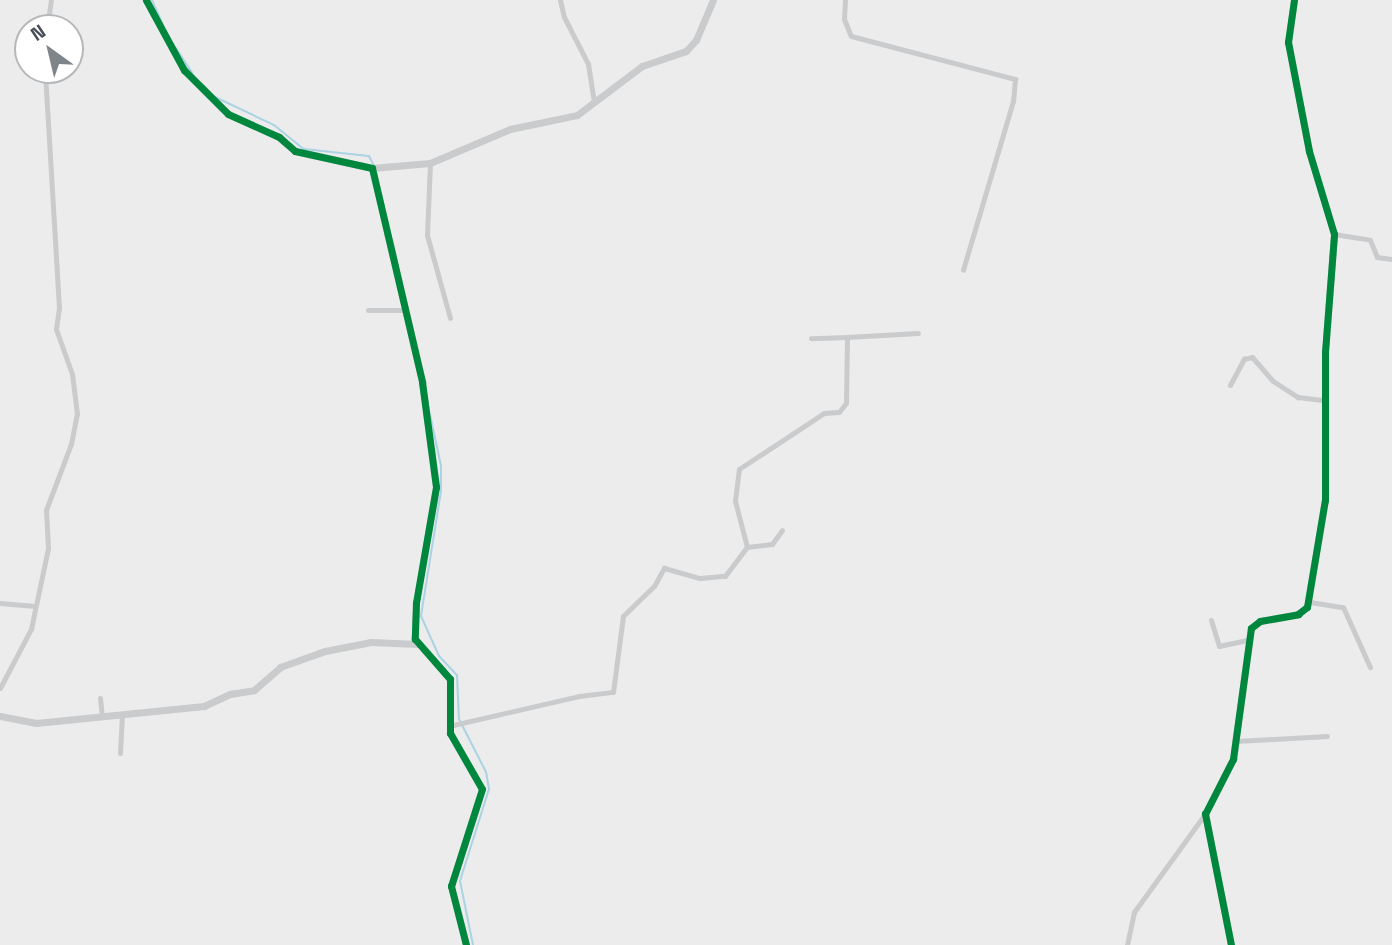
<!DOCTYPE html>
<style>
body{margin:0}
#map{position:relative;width:1392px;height:945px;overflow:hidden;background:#edecec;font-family:"Space Grotesk",sans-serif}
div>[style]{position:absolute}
.stream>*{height:2px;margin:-1px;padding:0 1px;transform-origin:1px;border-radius:1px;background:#aad3e4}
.minor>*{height:5px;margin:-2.5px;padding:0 2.5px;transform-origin:2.5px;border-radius:2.5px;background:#c9cbcd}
.tertiary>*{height:7px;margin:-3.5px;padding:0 3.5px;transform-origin:3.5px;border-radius:3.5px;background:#c9cbcd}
.cycleway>*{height:7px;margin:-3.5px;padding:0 3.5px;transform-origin:3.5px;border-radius:3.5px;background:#00873e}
span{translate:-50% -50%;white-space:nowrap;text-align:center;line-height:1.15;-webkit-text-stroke:6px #fff;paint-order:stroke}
.north{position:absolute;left:14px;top:14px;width:70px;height:70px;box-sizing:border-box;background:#fff;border:2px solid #b5b8bb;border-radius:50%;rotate:326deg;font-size:19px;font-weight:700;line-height:28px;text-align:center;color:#464d56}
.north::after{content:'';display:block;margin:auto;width:24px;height:32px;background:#80858a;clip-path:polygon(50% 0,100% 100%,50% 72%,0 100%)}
</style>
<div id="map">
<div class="stream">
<div style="left:152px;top:0;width:27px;rotate:66deg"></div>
<div style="left:176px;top:48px;width:30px;rotate:57deg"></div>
<div style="left:215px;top:97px;width:65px;rotate:25.4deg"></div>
<div style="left:274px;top:125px;width:38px;rotate:39deg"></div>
<div style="left:304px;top:149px;width:65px;rotate:6.1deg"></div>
<div style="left:369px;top:156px;width:11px;rotate:63deg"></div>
<div style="left:392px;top:239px;width:231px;rotate:77.8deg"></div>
<div style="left:441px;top:465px;width:26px;rotate:90deg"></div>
<div style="left:441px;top:491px;width:127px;rotate:99.1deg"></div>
<div style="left:421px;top:616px;width:44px;rotate:65.8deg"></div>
<div style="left:439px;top:656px;width:26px;rotate:47deg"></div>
<div style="left:457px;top:675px;width:44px;rotate:87.4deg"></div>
<div style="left:459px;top:719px;width:59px;rotate:63deg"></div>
<div style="left:486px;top:772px;width:17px;rotate:80deg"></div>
<div style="left:489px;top:789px;width:96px;rotate:107.5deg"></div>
<div style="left:460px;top:881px;width:65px;rotate:78.5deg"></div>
</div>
<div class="minor">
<div style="left:560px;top:0;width:17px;rotate:77deg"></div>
<div style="left:564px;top:17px;width:53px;rotate:62.9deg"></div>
<div style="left:588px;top:64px;width:39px;rotate:81deg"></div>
<div style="left:845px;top:0;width:19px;rotate:93deg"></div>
<div style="left:844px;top:19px;width:18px;rotate:68deg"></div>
<div style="left:851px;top:36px;width:170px;rotate:14.7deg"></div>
<div style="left:1015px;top:79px;width:22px;rotate:95deg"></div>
<div style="left:1013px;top:101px;width:176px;rotate:106.5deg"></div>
<div style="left:47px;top:28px;width:28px;rotate:-82deg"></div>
<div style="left:430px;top:163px;width:72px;rotate:92.4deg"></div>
<div style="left:427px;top:235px;width:86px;rotate:74.5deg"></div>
<div style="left:1334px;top:234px;width:36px;rotate:9deg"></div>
<div style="left:1370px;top:240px;width:18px;rotate:68deg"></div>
<div style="left:1377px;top:257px;width:15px;rotate:8deg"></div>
<div style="left:368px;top:310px;width:38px"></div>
<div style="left:847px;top:337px;width:71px;rotate:-3.2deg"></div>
<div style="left:1230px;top:385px;width:30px;rotate:-62deg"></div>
<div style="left:1244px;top:359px;width:8px;rotate:-14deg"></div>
<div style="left:1252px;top:357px;width:32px;rotate:49deg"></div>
<div style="left:1273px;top:381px;width:30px;rotate:33deg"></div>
<div style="left:1298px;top:397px;width:26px;rotate:7deg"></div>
<div style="left:747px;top:547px;width:48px;rotate:-104.6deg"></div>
<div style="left:735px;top:501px;width:32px;rotate:-83deg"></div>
<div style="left:739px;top:469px;width:102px;rotate:-33.4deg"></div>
<div style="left:824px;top:413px;width:15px;rotate:-4deg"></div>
<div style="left:839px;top:412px;width:11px;rotate:-52deg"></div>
<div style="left:846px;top:403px;width:66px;rotate:-89.1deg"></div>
<div style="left:847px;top:337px;width:36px;rotate:178deg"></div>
<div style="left:1310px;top:602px;width:33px;rotate:9deg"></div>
<div style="left:1343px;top:607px;width:66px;rotate:65.8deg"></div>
<div style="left:0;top:603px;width:35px;rotate:5deg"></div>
<div style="left:1211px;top:620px;width:27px;rotate:73deg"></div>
<div style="left:1219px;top:646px;width:30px;rotate:-12deg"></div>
<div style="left:0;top:688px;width:67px;rotate:-62.3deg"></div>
<div style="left:31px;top:629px;width:83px;rotate:-78.1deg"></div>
<div style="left:48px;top:548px;width:38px;rotate:-93deg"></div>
<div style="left:46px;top:510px;width:71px;rotate:-69.3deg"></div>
<div style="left:71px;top:444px;width:31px;rotate:-79deg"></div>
<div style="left:77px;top:414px;width:40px;rotate:-97.1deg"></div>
<div style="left:72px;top:374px;width:48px;rotate:-109.6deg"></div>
<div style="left:56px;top:329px;width:21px;rotate:-82deg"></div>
<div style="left:59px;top:308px;width:238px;rotate:-93.4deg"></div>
<div style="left:100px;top:698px;width:18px;rotate:84deg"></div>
<div style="left:449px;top:726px;width:133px;rotate:-13deg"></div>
<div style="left:579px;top:696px;width:34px;rotate:-7deg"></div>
<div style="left:613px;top:692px;width:77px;rotate:-82.5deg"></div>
<div style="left:623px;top:616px;width:43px;rotate:-44.1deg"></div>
<div style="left:654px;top:586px;width:21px;rotate:-61deg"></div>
<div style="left:664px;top:568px;width:37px;rotate:16deg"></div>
<div style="left:700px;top:578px;width:25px;rotate:-5deg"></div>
<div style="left:725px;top:576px;width:36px;rotate:-53deg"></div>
<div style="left:747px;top:547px;width:25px;rotate:-7deg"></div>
<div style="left:772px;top:544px;width:17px;rotate:-54deg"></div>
<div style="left:1236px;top:741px;width:91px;rotate:-3.1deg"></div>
<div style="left:120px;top:753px;width:38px;rotate:-87deg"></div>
<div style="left:1127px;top:945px;width:34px;rotate:-78deg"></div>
<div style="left:1134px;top:912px;width:121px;rotate:-54.1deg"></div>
</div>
<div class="tertiary">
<div style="left:146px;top:0;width:80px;rotate:61.5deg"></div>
<div style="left:184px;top:70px;width:62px;rotate:45deg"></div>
<div style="left:228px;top:114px;width:56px;rotate:24.3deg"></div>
<div style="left:279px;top:137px;width:21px;rotate:41deg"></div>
<div style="left:295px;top:151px;width:79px;rotate:12.4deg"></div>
<div style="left:372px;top:168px;width:220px;rotate:76.8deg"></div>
<div style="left:422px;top:382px;width:106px;rotate:82.4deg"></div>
<div style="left:436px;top:487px;width:118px;rotate:99.8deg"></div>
<div style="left:416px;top:603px;width:36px;rotate:92deg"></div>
<div style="left:415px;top:639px;width:53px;rotate:48.8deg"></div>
<div style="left:450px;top:679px;width:54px;rotate:90deg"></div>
<div style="left:450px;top:733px;width:64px;rotate:60.3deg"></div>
<div style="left:482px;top:789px;width:102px;rotate:107.7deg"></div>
<div style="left:451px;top:886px;width:61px;rotate:75.7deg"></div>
<div style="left:372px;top:168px;width:58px;rotate:-4.9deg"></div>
<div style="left:430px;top:163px;width:87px;rotate:-23deg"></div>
<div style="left:510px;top:129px;width:68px;rotate:-11.8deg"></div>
<div style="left:577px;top:115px;width:81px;rotate:-37deg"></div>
<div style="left:642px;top:66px;width:46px;rotate:-18.8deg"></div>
<div style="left:686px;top:51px;width:15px;rotate:-48deg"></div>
<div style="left:696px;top:40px;width:43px;rotate:-67deg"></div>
<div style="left:0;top:716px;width:37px;rotate:11deg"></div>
<div style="left:36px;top:723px;width:169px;rotate:-5.8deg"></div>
<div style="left:204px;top:706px;width:29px;rotate:-25deg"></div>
<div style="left:230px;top:694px;width:24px;rotate:-9deg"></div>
<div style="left:254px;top:690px;width:35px;rotate:-41deg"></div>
<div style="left:280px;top:667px;width:48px;rotate:-19.6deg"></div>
<div style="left:325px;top:651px;width:47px;rotate:-11.1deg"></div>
<div style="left:371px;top:642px;width:47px;rotate:2.4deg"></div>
<div style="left:1231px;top:945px;width:134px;rotate:-101.2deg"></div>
<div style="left:1205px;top:814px;width:62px;rotate:-63deg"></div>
<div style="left:1233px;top:759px;width:132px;rotate:-82.2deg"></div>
<div style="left:1251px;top:628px;width:11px;rotate:-38deg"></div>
<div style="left:1260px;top:621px;width:39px;rotate:-10deg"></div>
<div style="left:1298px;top:614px;width:11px;rotate:-38deg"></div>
<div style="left:1307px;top:607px;width:109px;rotate:-80.5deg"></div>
<div style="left:1325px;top:500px;width:148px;rotate:-90deg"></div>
<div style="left:1325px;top:352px;width:118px;rotate:-85.6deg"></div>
<div style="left:1334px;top:234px;width:87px;rotate:-106.8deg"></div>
<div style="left:1309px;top:151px;width:111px;rotate:-100.9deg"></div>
<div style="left:1288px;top:42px;width:42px;rotate:-81.9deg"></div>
</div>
<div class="cycleway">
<div style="left:146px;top:0;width:80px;rotate:61.5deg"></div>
<div style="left:184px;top:70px;width:62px;rotate:45deg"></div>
<div style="left:228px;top:114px;width:56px;rotate:24.3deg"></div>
<div style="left:279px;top:137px;width:21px;rotate:41deg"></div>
<div style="left:295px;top:151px;width:79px;rotate:12.4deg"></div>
<div style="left:372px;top:168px;width:220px;rotate:76.8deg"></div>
<div style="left:422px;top:382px;width:106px;rotate:82.4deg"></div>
<div style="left:436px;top:487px;width:118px;rotate:99.8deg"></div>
<div style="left:416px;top:603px;width:36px;rotate:92deg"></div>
<div style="left:415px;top:639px;width:53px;rotate:48.8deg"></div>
<div style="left:450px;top:679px;width:54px;rotate:90deg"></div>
<div style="left:450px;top:733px;width:64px;rotate:60.3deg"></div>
<div style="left:482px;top:789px;width:102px;rotate:107.7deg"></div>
<div style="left:451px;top:886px;width:61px;rotate:75.7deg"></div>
<div style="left:1231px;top:945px;width:134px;rotate:-101.2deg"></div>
<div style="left:1205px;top:814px;width:62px;rotate:-63deg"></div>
<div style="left:1233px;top:759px;width:132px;rotate:-82.2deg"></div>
<div style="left:1251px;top:628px;width:11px;rotate:-38deg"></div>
<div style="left:1260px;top:621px;width:39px;rotate:-10deg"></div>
<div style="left:1298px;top:614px;width:11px;rotate:-38deg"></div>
<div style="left:1307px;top:607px;width:109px;rotate:-80.5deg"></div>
<div style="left:1325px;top:500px;width:148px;rotate:-90deg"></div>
<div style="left:1325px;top:352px;width:118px;rotate:-85.6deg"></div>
<div style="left:1334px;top:234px;width:87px;rotate:-106.8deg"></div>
<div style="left:1309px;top:151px;width:111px;rotate:-100.9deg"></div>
<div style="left:1288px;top:42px;width:42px;rotate:-81.9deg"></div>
</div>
<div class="north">N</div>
</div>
